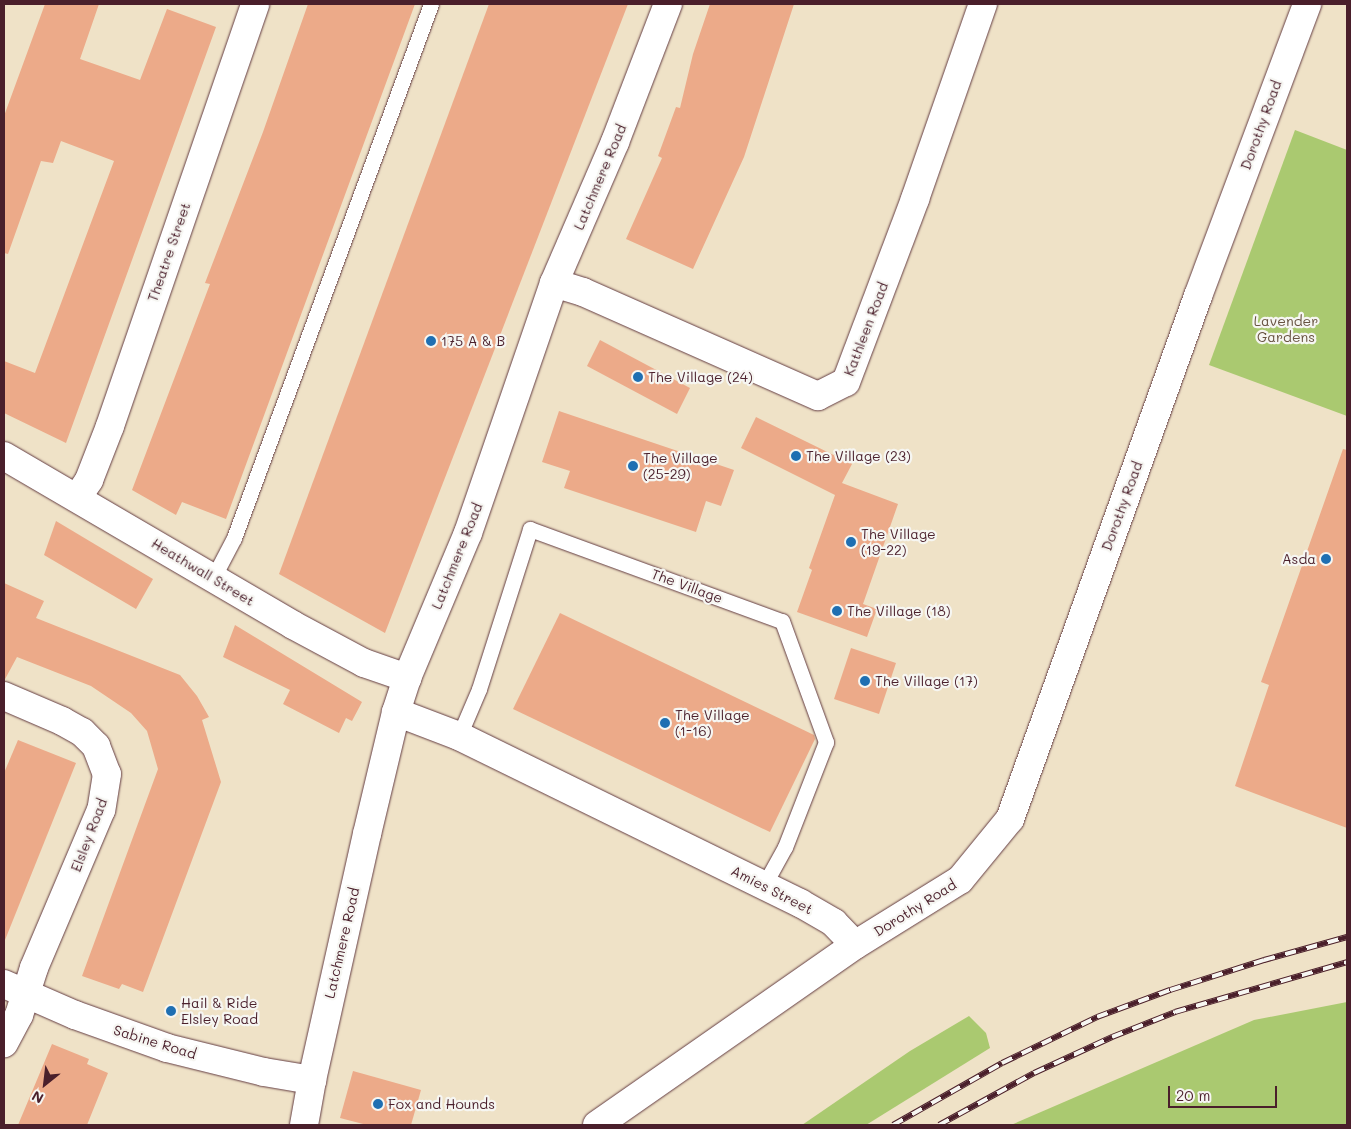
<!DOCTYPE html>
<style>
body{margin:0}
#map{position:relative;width:1351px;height:1129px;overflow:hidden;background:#efe2c7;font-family:Mali,sans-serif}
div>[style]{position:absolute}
.green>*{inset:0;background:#aac970}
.building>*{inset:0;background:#ecaa89}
.roads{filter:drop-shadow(0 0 1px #633c42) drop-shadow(0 0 1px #633c42)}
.lane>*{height:15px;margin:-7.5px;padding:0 7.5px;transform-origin:7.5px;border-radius:7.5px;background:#fff}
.street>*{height:28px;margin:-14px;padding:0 14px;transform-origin:14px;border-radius:14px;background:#fff}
.highway>*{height:28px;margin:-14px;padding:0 14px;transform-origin:14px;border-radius:14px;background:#fff}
.rail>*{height:5.5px;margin-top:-2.75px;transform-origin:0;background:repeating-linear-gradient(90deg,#f6f6f2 0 11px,#4a1f2b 0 22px);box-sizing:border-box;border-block:1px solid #4a1f2b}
.dots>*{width:14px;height:14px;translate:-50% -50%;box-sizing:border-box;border:2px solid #f6f6f2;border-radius:50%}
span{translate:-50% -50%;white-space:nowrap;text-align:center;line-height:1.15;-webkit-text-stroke:4.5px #f6f6f2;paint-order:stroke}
.street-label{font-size:14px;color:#4a1f2b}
.park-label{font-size:14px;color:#675240}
.poi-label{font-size:14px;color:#4a1f2b}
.left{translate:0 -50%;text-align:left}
.right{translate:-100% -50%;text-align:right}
.frame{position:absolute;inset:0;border:5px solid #4a1f2b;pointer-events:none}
.north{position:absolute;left:20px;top:1059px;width:50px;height:50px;-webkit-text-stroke:4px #f6f6f2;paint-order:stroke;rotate:209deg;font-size:14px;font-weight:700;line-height:20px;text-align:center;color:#4a1f2b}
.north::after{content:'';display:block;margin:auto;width:18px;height:22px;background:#4a1f2b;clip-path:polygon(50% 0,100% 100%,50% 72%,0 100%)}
.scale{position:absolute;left:1168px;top:1086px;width:109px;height:22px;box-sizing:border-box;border:2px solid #4a1f2b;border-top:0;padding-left:6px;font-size:15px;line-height:18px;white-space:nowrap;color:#4a1f2b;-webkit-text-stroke:4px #f6f6f2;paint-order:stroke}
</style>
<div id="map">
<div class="green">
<div style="clip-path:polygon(1295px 130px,1347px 150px,1347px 416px,1209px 365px)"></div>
<div style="clip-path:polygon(1347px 1002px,1347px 1125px,1011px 1125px,1254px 1020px)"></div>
<div style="clip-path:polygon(969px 1016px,986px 1033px,990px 1048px,866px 1125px,802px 1125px,910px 1051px)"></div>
</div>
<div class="building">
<div style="clip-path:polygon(45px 4px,99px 4px,80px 59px,140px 80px,167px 9px,216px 27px,66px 443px,4px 413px,4px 361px,35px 373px,114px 161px,61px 141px,53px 163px,41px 161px,8px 254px,4px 253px,4px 116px)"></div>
<div style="clip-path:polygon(308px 4px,415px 4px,226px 519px,182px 502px,176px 515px,132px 490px,210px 284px,205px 283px,263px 132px)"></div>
<div style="clip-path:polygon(489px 4px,628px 4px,385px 633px,279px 574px)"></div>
<div style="clip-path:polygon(710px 4px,794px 4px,744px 157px,693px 269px,626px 239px,662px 158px,658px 156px,676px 107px,680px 108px,693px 54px)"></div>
<div style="clip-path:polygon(600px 340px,690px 388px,677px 414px,587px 366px)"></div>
<div style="clip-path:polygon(559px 411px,734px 470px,721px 506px,706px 501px,696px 532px,564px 488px,570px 471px,542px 462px)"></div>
<div style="clip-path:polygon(756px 417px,852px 464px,842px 483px,898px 504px,863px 604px,877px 609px,867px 637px,797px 612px,812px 570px,809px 568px,835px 495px,741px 448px)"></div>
<div style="clip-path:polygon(1343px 449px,1347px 450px,1347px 828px,1235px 786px,1269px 685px,1261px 682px)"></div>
<div style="clip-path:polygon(56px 521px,153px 579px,136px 609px,44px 555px)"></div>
<div style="clip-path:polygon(4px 583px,44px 601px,36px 618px,180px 675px,197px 696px,209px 717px,202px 720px,221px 782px,143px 992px,122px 984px,119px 989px,82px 976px,158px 769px,147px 731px,131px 713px,91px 686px,17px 657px,4px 681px)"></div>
<div style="clip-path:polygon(560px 613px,814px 735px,815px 739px,770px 832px,513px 709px)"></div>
<div style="clip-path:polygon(235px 625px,362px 702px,352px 721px,346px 718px,339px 733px,283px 704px,290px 690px,223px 657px)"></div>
<div style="clip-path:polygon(851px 648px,896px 663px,879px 714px,834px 699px)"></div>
<div style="clip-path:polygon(18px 740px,76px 763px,5px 940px,4px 773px)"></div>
<div style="clip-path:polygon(52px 1044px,89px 1059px,87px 1064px,108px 1073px,87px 1125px,18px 1125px)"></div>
<div style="clip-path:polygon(353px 1071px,421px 1090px,411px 1125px,367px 1125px,340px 1118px)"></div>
</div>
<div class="roads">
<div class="lane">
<div style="left:213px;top:578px;width:45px;rotate:-62.3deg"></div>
<div style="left:234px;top:538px;width:569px;rotate:-69.75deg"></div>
<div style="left:459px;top:736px;width:51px;rotate:-66.9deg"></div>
<div style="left:479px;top:689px;width:168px;rotate:-72.3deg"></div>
<div style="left:530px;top:529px;width:268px;rotate:20.1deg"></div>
<div style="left:782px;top:621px;width:129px;rotate:70deg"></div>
<div style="left:826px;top:742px;width:113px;rotate:111.3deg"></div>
<div style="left:785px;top:847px;width:43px;rotate:118.9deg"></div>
</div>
<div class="street">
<div style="left:554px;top:283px;width:30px;rotate:17deg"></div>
<div style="left:583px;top:292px;width:257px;rotate:23.9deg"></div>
<div style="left:818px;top:396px;width:31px;rotate:-27deg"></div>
<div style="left:846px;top:382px;width:196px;rotate:-69.3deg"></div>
<div style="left:915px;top:199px;width:207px;rotate:-70.8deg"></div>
<div style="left:4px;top:456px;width:335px;rotate:30.3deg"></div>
<div style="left:293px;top:625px;width:81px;rotate:28.2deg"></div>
<div style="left:364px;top:663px;width:46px;rotate:19.2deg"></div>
<div style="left:77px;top:498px;width:22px;rotate:-56deg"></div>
<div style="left:89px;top:480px;width:58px;rotate:-68.7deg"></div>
<div style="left:110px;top:426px;width:446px;rotate:-71deg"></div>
<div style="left:4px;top:696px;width:63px;rotate:23.3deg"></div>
<div style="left:62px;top:721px;width:23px;rotate:29deg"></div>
<div style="left:82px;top:732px;width:20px;rotate:45deg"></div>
<div style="left:96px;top:746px;width:30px;rotate:69deg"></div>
<div style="left:107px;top:774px;width:36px;rotate:99deg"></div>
<div style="left:101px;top:810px;width:172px;rotate:113deg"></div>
<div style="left:34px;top:968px;width:49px;rotate:107.7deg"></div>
<div style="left:19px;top:1015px;width:32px;rotate:118deg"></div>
<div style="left:396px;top:712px;width:67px;rotate:20.9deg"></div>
<div style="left:459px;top:736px;width:380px;rotate:26.1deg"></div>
<div style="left:800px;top:903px;width:39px;rotate:30deg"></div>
<div style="left:834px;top:923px;width:30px;rotate:46deg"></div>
<div style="left:4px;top:984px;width:77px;rotate:23.6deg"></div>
<div style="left:75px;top:1015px;width:98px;rotate:19.7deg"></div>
<div style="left:167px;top:1048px;width:100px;rotate:13.9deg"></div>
<div style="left:264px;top:1072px;width:49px;rotate:9.5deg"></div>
<div style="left:597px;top:1125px;width:315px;rotate:-34.9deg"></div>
<div style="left:855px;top:945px;width:123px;rotate:-31.8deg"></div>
<div style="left:960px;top:880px;width:79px;rotate:-50.7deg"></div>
<div style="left:1010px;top:819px;width:556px;rotate:-70.23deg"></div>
<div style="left:1198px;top:296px;width:312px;rotate:-69.5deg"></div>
</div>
<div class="highway">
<div style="left:304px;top:1125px;width:46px;rotate:-79.9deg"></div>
<div style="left:312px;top:1080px;width:252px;rotate:-77.4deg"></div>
<div style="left:367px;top:834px;width:125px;rotate:-76.6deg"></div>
<div style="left:396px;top:712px;width:36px;rotate:-72deg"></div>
<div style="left:407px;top:678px;width:157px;rotate:-67.2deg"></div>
<div style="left:468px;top:533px;width:264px;rotate:-71deg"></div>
<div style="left:554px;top:283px;width:154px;rotate:-66.6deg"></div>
<div style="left:615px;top:142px;width:148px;rotate:-69deg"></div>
</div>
</div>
<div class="rail">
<div style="left:893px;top:1125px;width:125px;rotate:-29.6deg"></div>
<div style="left:1002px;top:1063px;width:106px;rotate:-25.8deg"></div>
<div style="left:1097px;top:1017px;width:78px;rotate:-20.3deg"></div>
<div style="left:1170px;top:990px;width:99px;rotate:-17.7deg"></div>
<div style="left:1264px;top:960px;width:86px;rotate:-15.5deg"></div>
<div style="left:939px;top:1125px;width:108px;rotate:-28.7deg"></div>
<div style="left:1034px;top:1073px;width:86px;rotate:-24.8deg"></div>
<div style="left:1112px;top:1037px;width:68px;rotate:-21.6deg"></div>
<div style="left:1175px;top:1012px;width:179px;rotate:-16.2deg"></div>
</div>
<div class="dots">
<div style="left:431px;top:341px;background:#1f6fb2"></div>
<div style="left:638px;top:377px;background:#1f6fb2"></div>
<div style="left:796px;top:456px;background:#1f6fb2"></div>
<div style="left:633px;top:466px;background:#1f6fb2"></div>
<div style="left:851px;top:542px;background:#1f6fb2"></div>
<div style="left:1326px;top:559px;background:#1f6fb2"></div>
<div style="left:837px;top:611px;background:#1f6fb2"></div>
<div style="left:865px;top:681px;background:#1f6fb2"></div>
<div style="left:665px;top:723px;background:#1f6fb2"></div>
<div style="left:171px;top:1011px;background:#1f6fb2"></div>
<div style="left:378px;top:1104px;background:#1f6fb2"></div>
</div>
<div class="street-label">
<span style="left:1261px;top:125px;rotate:-70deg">Dorothy Road</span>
<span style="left:600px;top:177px;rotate:-67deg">Latchmere Road</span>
<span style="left:169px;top:252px;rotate:-71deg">Theatre Street</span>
<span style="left:866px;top:329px;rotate:-69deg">Kathleen Road</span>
<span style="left:1122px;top:506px;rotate:-70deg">Dorothy Road</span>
<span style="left:457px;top:556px;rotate:-68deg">Latchmere Road</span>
<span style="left:203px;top:572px;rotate:31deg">Heathwall Street</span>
<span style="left:687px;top:586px;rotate:20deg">The Village</span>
<span style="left:89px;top:835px;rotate:-69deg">Elsley Road</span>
<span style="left:772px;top:890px;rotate:27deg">Amies Street</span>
<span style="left:915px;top:908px;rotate:-32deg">Dorothy Road</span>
<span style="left:342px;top:943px;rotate:-77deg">Latchmere Road</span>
<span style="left:155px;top:1042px;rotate:17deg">Sabine Road</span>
</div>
<div class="park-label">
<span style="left:1286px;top:329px">Lavender<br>Gardens</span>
</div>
<div class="poi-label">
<span class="left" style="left:441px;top:341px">175 A &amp; B</span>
<span class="left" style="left:648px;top:377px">The Village (24)</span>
<span class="left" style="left:806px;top:456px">The Village (23)</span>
<span class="left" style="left:643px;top:466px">The Village<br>(25-29)</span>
<span class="left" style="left:861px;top:542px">The Village<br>(19-22)</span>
<span class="right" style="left:1316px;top:559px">Asda</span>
<span class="left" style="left:847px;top:611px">The Village (18)</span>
<span class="left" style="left:875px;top:681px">The Village (17)</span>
<span class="left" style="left:675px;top:723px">The Village<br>(1-16)</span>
<span class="left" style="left:181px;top:1011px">Hail &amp; Ride<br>Elsley Road</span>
<span class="left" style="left:388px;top:1104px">Fox and Hounds</span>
</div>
<div class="frame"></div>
<div class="north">N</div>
<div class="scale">20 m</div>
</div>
